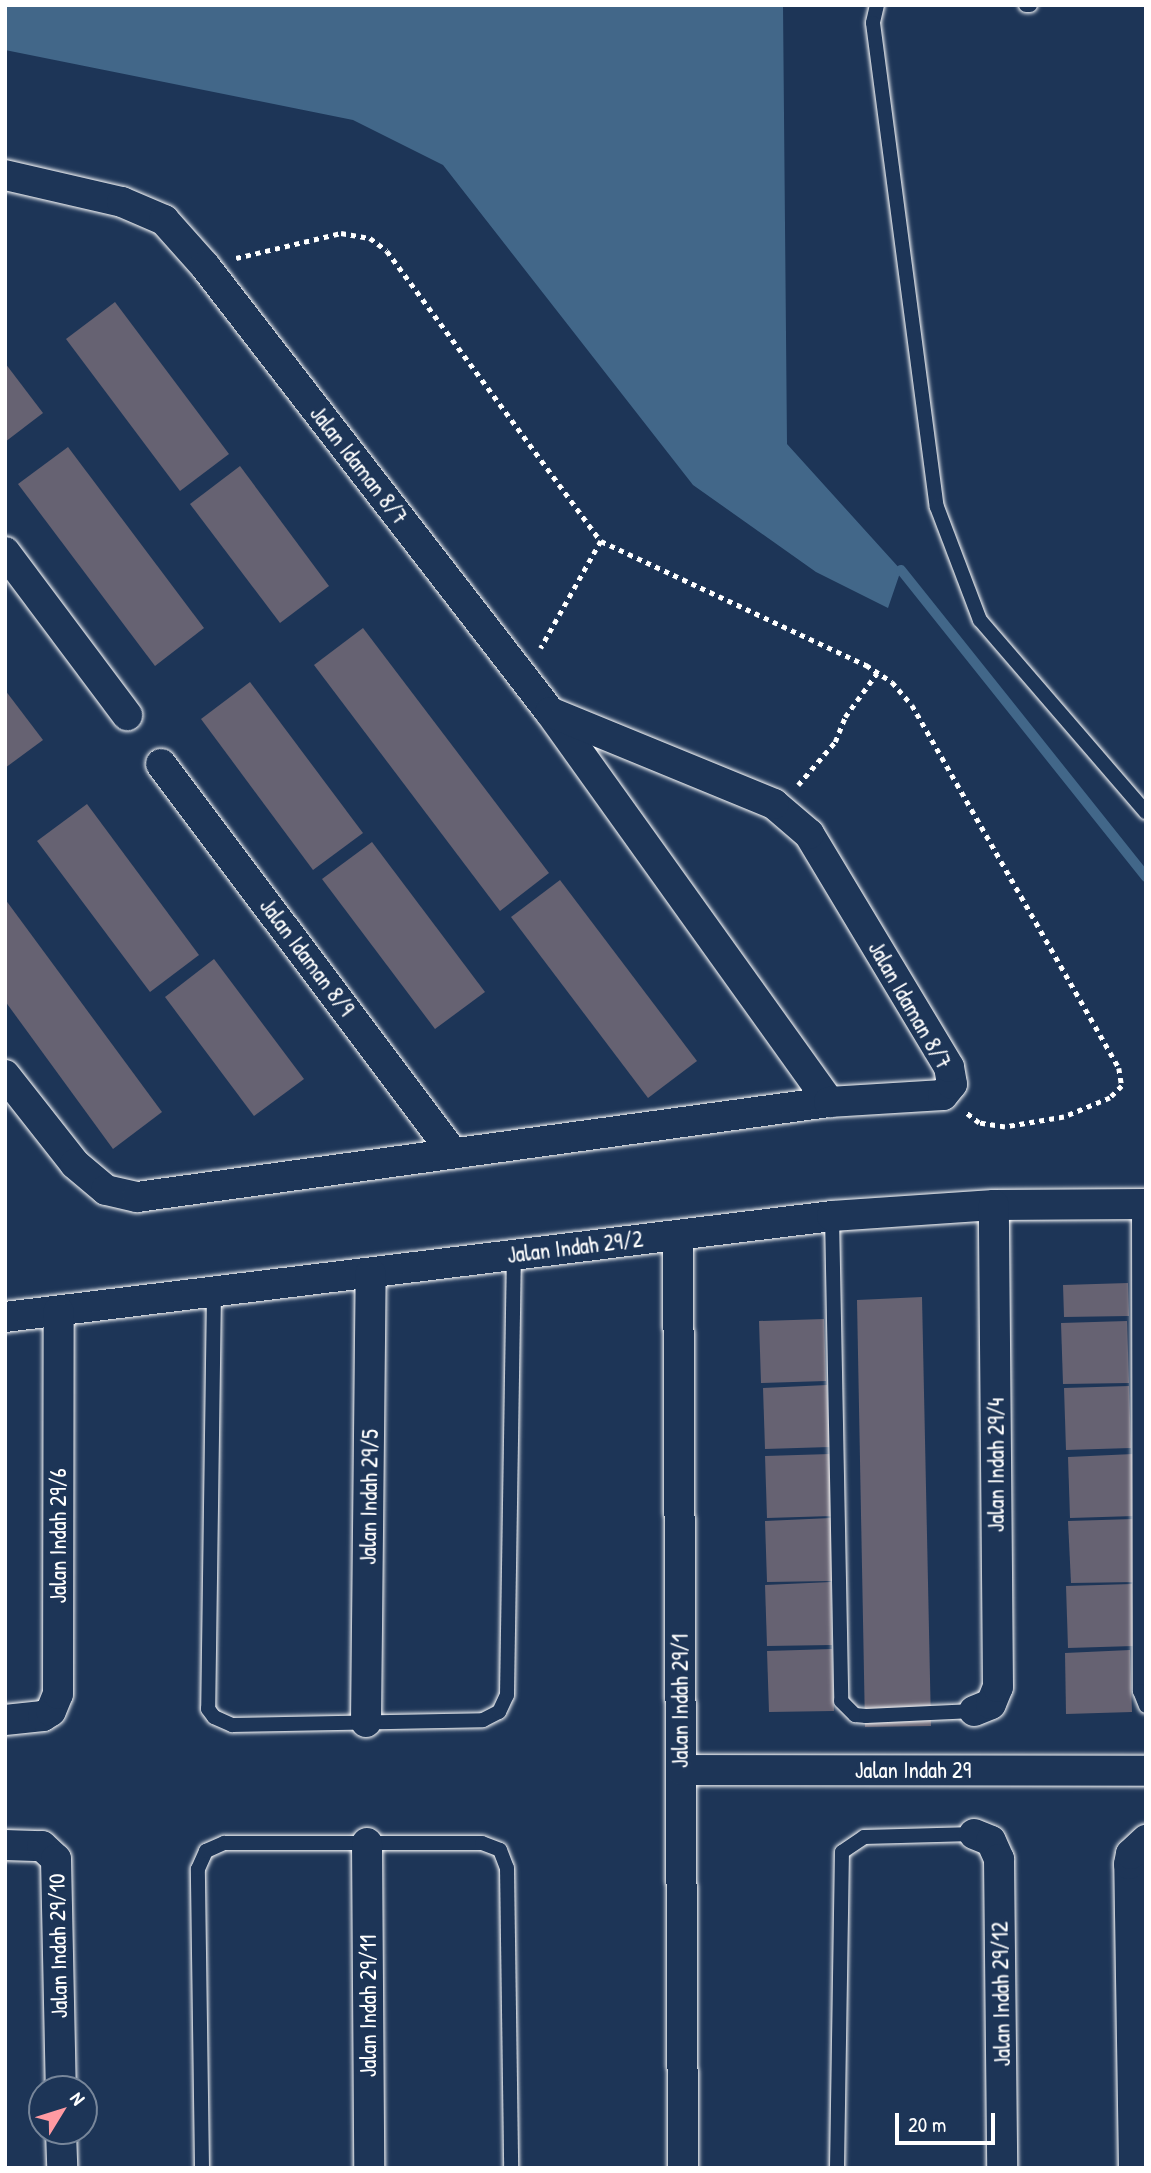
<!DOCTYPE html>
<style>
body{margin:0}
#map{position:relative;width:1151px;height:2173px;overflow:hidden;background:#1d3557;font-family:"Patrick Hand",sans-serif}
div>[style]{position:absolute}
.water>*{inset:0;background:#426789}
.stream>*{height:10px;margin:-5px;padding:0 5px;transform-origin:5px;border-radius:5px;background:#426789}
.building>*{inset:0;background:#666272}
.path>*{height:4.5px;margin-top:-2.25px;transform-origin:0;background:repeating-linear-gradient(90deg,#fff 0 5px,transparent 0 10px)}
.roads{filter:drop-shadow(0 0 2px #fff) drop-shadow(0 0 2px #fff)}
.lane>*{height:14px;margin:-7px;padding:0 7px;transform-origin:7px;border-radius:7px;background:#1d3557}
.street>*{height:30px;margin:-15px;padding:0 15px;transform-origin:15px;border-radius:15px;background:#1d3557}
span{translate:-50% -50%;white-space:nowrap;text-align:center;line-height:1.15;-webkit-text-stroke:7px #1d3557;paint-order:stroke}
.street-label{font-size:23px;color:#fff}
.frame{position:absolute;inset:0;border:7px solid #fff;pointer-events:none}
.north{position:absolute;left:28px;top:2075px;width:70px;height:70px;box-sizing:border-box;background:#1d3557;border:2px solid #77869a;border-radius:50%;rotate:52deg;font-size:19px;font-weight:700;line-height:28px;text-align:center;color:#fff}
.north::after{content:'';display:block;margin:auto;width:24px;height:32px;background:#ff9aa2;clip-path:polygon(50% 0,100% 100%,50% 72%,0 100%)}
.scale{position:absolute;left:895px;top:2113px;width:100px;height:32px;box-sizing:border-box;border:4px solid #fff;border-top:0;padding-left:9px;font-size:21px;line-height:24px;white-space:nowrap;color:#fff;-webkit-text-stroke:5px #1d3557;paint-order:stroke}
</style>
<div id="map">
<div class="water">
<div style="clip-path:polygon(5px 5px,783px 5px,787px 444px,901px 570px,888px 608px,816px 572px,693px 485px,443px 165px,353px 120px,5px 50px)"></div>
</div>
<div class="stream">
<div style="left:901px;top:570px;width:393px;rotate:51.4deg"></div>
</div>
<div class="building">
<div style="clip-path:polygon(115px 302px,229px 454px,180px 491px,66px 339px)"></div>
<div style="clip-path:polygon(5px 363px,43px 413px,5px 442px)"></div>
<div style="clip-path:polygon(68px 447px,204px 628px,155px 666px,18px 484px)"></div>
<div style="clip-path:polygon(240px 466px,329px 586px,280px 623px,190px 504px)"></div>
<div style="clip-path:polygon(363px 628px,549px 873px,500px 911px,314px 665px)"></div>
<div style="clip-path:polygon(250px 682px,363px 833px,313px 870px,201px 719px)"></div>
<div style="clip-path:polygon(5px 690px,43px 740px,5px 768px)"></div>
<div style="clip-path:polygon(87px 804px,199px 955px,150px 992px,37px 841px)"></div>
<div style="clip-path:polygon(372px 842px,485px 992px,435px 1029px,322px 879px)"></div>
<div style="clip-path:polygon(560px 880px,697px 1061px,648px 1098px,511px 917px)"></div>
<div style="clip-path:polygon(5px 899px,162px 1112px,113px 1149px,5px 1001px)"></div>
<div style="clip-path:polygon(214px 959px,304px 1079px,254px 1116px,165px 997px)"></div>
<div style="clip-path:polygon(1128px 1283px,1129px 1316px,1064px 1317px,1063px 1285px)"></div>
<div style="clip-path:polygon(922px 1297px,931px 1726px,865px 1727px,857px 1300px)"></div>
<div style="clip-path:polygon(824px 1319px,826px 1381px,761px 1383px,759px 1321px)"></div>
<div style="clip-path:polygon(1127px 1321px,1129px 1383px,1063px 1384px,1061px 1323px)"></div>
<div style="clip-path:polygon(827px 1385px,830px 1447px,765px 1449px,763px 1388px)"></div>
<div style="clip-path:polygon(1129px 1386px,1131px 1448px,1066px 1450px,1064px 1388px)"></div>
<div style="clip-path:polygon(830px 1454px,832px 1516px,767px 1518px,765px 1456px)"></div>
<div style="clip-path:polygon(1133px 1454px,1135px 1516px,1070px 1518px,1068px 1457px)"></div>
<div style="clip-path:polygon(831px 1518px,832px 1581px,767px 1582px,765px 1521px)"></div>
<div style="clip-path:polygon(1134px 1519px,1136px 1582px,1071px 1583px,1068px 1521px)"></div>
<div style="clip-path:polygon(831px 1582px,832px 1645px,767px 1646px,765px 1585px)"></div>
<div style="clip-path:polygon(1132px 1584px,1134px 1646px,1068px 1648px,1066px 1586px)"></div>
<div style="clip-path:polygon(832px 1649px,834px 1711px,769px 1712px,767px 1651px)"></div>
<div style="clip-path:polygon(1130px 1650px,1132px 1712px,1066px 1714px,1065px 1653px)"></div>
</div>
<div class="path">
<div style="left:236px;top:258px;width:108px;rotate:-13.4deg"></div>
<div style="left:341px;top:233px;width:29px;rotate:10deg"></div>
<div style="left:370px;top:238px;width:21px;rotate:37deg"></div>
<div style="left:387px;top:251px;width:360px;rotate:53.6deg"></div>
<div style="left:601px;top:541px;width:123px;rotate:119.3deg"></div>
<div style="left:601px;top:541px;width:293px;rotate:25.1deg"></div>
<div style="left:866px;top:665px;width:31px;rotate:33deg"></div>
<div style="left:892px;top:682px;width:30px;rotate:49deg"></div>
<div style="left:912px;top:705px;width:418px;rotate:60.3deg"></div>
<div style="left:1119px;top:1068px;width:18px;rotate:81deg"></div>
<div style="left:1122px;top:1086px;width:17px;rotate:135deg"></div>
<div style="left:1110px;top:1098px;width:50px;rotate:157.6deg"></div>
<div style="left:1064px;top:1117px;width:60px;rotate:170.4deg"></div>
<div style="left:1005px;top:1127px;width:26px;rotate:-171deg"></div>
<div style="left:979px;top:1123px;width:16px;rotate:-142deg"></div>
<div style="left:798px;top:785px;width:57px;rotate:-49.3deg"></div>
<div style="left:835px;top:742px;width:27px;rotate:-68deg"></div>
<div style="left:845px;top:717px;width:54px;rotate:-54deg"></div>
</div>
<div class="roads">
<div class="lane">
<div style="left:877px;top:5px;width:18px;rotate:103deg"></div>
<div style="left:873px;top:23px;width:488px;rotate:82.5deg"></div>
<div style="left:937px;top:507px;width:121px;rotate:69.2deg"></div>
<div style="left:980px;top:620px;width:254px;rotate:49.2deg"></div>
<div style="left:1026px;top:5px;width:4px"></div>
<div style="left:1139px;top:1204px;width:487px;rotate:89.9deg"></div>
<div style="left:1140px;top:1691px;width:16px;rotate:68deg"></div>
<div style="left:832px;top:1216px;width:485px;rotate:88.9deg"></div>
<div style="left:841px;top:1701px;width:20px;rotate:45deg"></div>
<div style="left:855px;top:1715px;width:11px;rotate:5deg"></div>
<div style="left:866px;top:1716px;width:108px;rotate:-2.7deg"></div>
<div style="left:214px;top:1292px;width:417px;rotate:90.8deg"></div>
<div style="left:208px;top:1709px;width:10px;rotate:53deg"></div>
<div style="left:214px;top:1717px;width:20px;rotate:24deg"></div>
<div style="left:232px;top:1725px;width:251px;rotate:-1.1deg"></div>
<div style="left:483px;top:1720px;width:18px;rotate:-27deg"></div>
<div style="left:499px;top:1712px;width:19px;rotate:-65deg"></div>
<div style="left:507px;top:1695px;width:440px;rotate:-89.1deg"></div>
<div style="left:202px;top:2168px;width:299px;rotate:-90.8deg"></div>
<div style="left:198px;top:1869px;width:20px;rotate:-66deg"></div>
<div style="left:206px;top:1851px;width:20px;rotate:-24deg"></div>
<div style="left:224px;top:1843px;width:258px"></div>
<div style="left:482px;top:1843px;width:19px;rotate:21deg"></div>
<div style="left:500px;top:1850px;width:19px;rotate:69deg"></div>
<div style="left:507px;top:1868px;width:300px;rotate:89.2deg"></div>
<div style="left:837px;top:2168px;width:316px;rotate:-89.1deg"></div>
<div style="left:842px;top:1852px;width:27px;rotate:-34deg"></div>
<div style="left:864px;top:1837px;width:110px;rotate:-1.6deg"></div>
</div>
<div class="street">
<div style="left:5px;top:175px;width:120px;rotate:13deg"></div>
<div style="left:122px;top:202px;width:46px;rotate:23.2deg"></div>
<div style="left:164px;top:220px;width:62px;rotate:48.3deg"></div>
<div style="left:205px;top:266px;width:564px;rotate:52.28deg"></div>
<div style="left:550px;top:712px;width:480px;rotate:54.4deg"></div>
<div style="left:5px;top:552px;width:204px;rotate:53.2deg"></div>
<div style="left:161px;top:764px;width:484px;rotate:53.1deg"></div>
<div style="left:5px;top:1075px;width:113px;rotate:51.8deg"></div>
<div style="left:75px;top:1164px;width:40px;rotate:40deg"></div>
<div style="left:106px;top:1190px;width:32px;rotate:13deg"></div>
<div style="left:137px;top:1197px;width:698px;rotate:-7.82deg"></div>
<div style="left:829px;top:1102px;width:114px;rotate:-3.5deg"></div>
<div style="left:943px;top:1095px;width:14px;rotate:-51deg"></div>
<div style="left:952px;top:1084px;width:17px;rotate:-100deg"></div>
<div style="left:949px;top:1067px;width:272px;rotate:-121deg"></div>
<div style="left:809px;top:834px;width:46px;rotate:-139.4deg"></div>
<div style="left:774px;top:804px;width:242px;rotate:-157.7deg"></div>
<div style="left:678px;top:1235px;width:933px;rotate:89.69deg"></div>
<div style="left:5px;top:1317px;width:833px;rotate:-6.96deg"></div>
<div style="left:832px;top:1216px;width:162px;rotate:-3.9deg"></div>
<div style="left:994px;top:1205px;width:152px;rotate:-0.4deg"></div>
<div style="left:974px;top:1711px;width:18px;rotate:-22deg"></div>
<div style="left:991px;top:1704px;width:18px;rotate:-68deg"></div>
<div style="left:998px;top:1687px;width:482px;rotate:-90.5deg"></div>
<div style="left:5px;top:1720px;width:38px;rotate:-6deg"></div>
<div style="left:43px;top:1716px;width:9px;rotate:-32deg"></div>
<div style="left:51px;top:1711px;width:18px;rotate:-68deg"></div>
<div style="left:58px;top:1694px;width:383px;rotate:-89.9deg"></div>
<div style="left:366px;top:1722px;width:449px;rotate:-89.4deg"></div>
<div style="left:681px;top:1770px;width:465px;rotate:0.1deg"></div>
<div style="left:974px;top:1834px;width:18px;rotate:22deg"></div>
<div style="left:991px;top:1841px;width:20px;rotate:66deg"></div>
<div style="left:999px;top:1859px;width:309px;rotate:89.4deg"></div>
<div style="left:367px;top:1843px;width:325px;rotate:89.6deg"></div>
<div style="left:5px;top:1845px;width:37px;rotate:2deg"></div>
<div style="left:42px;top:1846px;width:19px;rotate:43deg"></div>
<div style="left:56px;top:1859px;width:230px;rotate:88.8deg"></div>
<div style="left:61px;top:2131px;width:37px;rotate:88deg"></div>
<div style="left:1134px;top:2168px;width:304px;rotate:-90.9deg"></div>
<div style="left:1129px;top:1864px;width:10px;rotate:-79deg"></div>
<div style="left:1131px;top:1854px;width:21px;rotate:-43deg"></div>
</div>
</div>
<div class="street-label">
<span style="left:359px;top:465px;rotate:52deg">Jalan Idaman 8/7</span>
<span style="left:307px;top:957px;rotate:53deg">Jalan Idaman 8/9</span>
<span style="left:910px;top:1005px;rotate:60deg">Jalan Idaman 8/7</span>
<span style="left:575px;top:1247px;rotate:-7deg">Jalan Indah 29/2</span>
<span style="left:996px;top:1465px;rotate:-90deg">Jalan Indah 29/4</span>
<span style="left:369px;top:1497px;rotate:-89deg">Jalan Indah 29/5</span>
<span style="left:58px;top:1536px;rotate:-90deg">Jalan Indah 29/6</span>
<span style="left:680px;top:1701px;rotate:-90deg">Jalan Indah 29/1</span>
<span style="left:913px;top:1770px">Jalan Indah 29</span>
<span style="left:58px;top:1946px;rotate:-91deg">Jalan Indah 29/10</span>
<span style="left:1001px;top:1994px;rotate:-91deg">Jalan Indah 29/12</span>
<span style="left:368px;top:2006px;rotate:-90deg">Jalan Indah 29/11</span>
</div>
<div class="frame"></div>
<div class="north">N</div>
<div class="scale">20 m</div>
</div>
